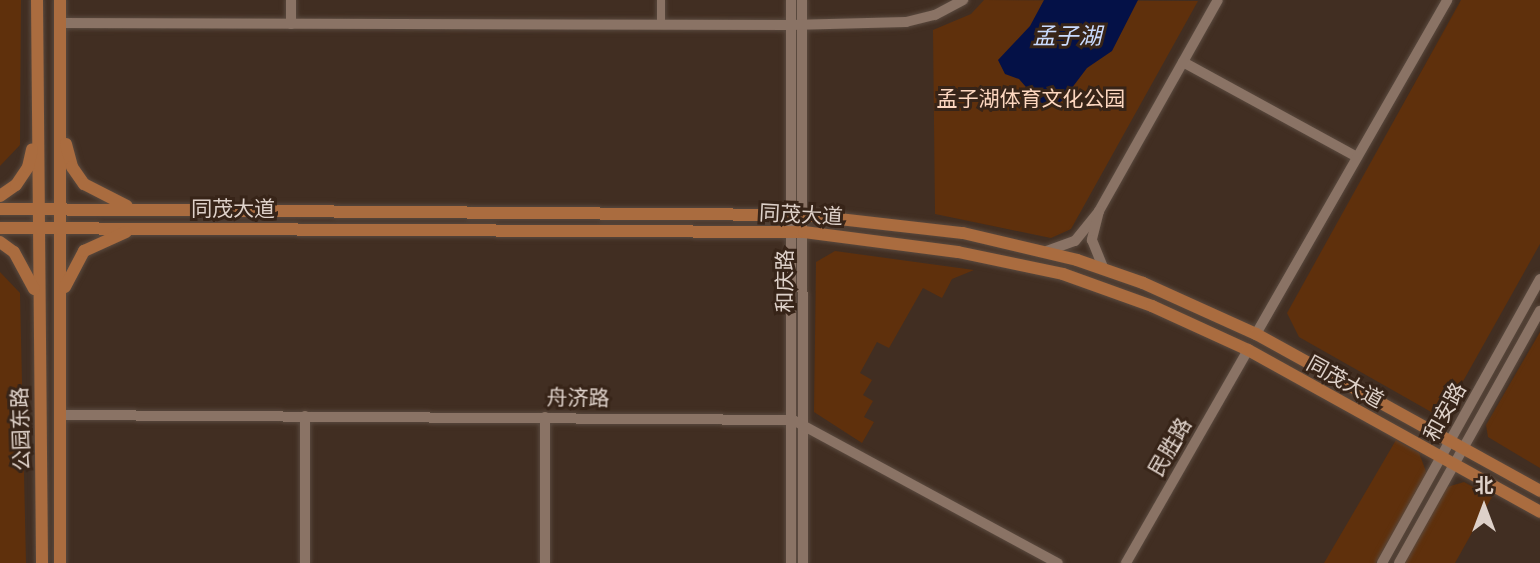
<!DOCTYPE html>
<meta charset="utf-8">
<style>
body{margin:0}
#map{position:relative;width:1540px;height:563px;overflow:hidden;background:#412e22;font-family:Signika,"Noto Sans SC",sans-serif}
div>[style]{position:absolute}
.green>*{inset:0;background:#5f300c}
.water>*{inset:0;background:#041147}
.roads{filter:drop-shadow(0 0 2px #5a4a3f) drop-shadow(0 0 2px #5a4a3f)}
.street>*{height:8px;margin:-4px;padding:0 4px;transform-origin:4px;border-radius:4px;background:#8a7365}
.secondary>*{height:10px;margin:-5px;padding:0 5px;transform-origin:5px;border-radius:5px;background:#8a7365}
.primary>*{height:12px;margin:-6px;padding:0 6px;transform-origin:6px;border-radius:6px;background:#aa6c3f}
span{translate:-50% -50%;white-space:nowrap;text-align:center;line-height:1.15;-webkit-text-stroke:6px #372418;paint-order:stroke}
.park-label{font-size:21px;color:#fcd6bf}
.street-label{font-size:21px;color:#ded1c9}
.water-label{font-size:23px;color:#cadbfe;font-style:italic}
.north{position:absolute;left:1449px;top:472px;width:70px;height:70px;-webkit-text-stroke:5px #372418;paint-order:stroke;rotate:0deg;font-size:19px;font-weight:700;line-height:28px;text-align:center;color:#ded1c9}
.north::after{content:'';display:block;margin:auto;width:24px;height:32px;background:#ded1c9;clip-path:polygon(50% 0,100% 100%,50% 72%,0 100%)}
</style>
<div id="map">
<div class="green">
<div style="clip-path:polygon(0 0,21px 0,20px 145px,0 166px)"></div>
<div style="clip-path:polygon(984px 0,1198px 1px,1071px 229px,1051px 238px,935px 214px,933px 30px,971px 14px)"></div>
<div style="clip-path:polygon(1461px 0,1540px 0,1540px 244px,1448px 408px,1433px 413px,1299px 337px,1287px 313px)"></div>
<div style="clip-path:polygon(835px 251px,974px 270px,952px 279px,942px 298px,923px 288px,889px 348px,877px 342px,860px 373px,872px 380px,863px 395px,873px 401px,864px 417px,874px 422px,862px 443px,814px 412px,816px 262px)"></div>
<div style="clip-path:polygon(0 272px,20px 293px,26px 563px,0 563px)"></div>
<div style="clip-path:polygon(1540px 332px,1540px 468px,1488px 437px,1486px 425px)"></div>
<div style="clip-path:polygon(1396px 440px,1419px 453px,1427px 474px,1376px 563px,1324px 563px)"></div>
<div style="clip-path:polygon(1464px 482px,1492px 497px,1455px 563px,1403px 563px,1447px 487px)"></div>
</div>
<div class="water">
<div style="clip-path:polygon(1044px 0,1138px 0,1112px 51px,1087px 68px,1062px 101px,1051px 106px,1039px 102px,1019px 79px,1005px 74px,998px 60px,1030px 26px)"></div>
</div>
<div class="roads">
<div class="street">
<div style="left:661px;top:0;width:25px;rotate:90deg"></div>
</div>
<div class="secondary">
<div style="left:802px;top:0;width:563px;rotate:89.9deg"></div>
<div style="left:60px;top:23px;width:731px;rotate:0.16deg"></div>
<div style="left:791px;top:25px;width:115px;rotate:-1.5deg"></div>
<div style="left:906px;top:22px;width:30px;rotate:-14deg"></div>
<div style="left:935px;top:15px;width:32px;rotate:-28deg"></div>
<div style="left:291px;top:24px;width:24px;rotate:-90deg"></div>
<div style="left:1183px;top:62px;width:198px;rotate:28.6deg"></div>
<div style="left:1099px;top:211px;width:242px;rotate:-60.6deg"></div>
<div style="left:1044px;top:252px;width:33px;rotate:-20deg"></div>
<div style="left:1075px;top:241px;width:38px;rotate:-51deg"></div>
<div style="left:1099px;top:211px;width:30px;rotate:104deg"></div>
<div style="left:1092px;top:240px;width:32px;rotate:68deg"></div>
<div style="left:1256px;top:334px;width:385px;rotate:-60.2deg"></div>
<div style="left:61px;top:415px;width:732px;rotate:0.39deg"></div>
<div style="left:793px;top:420px;width:301px;rotate:28.4deg"></div>
<div style="left:545px;top:417px;width:146px;rotate:90deg"></div>
<div style="left:305px;top:563px;width:147px;rotate:-90deg"></div>
<div style="left:791px;top:563px;width:563px;rotate:-90deg"></div>
<div style="left:1126px;top:563px;width:245px;rotate:-60.2deg"></div>
<div style="left:1382px;top:563px;width:325px;rotate:-60.9deg"></div>
<div style="left:1399px;top:563px;width:289px;rotate:-60.8deg"></div>
</div>
<div class="primary">
<div style="left:37px;top:0;width:563px;rotate:89.49deg"></div>
<div style="left:60px;top:0;width:563px;rotate:90deg"></div>
<div style="left:66px;top:144px;width:24px;rotate:75deg"></div>
<div style="left:72px;top:167px;width:21px;rotate:55deg"></div>
<div style="left:84px;top:184px;width:48px;rotate:27.1deg"></div>
<div style="left:0;top:196px;width:19px;rotate:-35deg"></div>
<div style="left:16px;top:185px;width:22px;rotate:-56deg"></div>
<div style="left:28px;top:167px;width:18px;rotate:-77deg"></div>
<div style="left:0;top:209px;width:804px;rotate:0.43deg"></div>
<div style="left:804px;top:215px;width:160px;rotate:6.5deg"></div>
<div style="left:963px;top:233px;width:117px;rotate:13.3deg"></div>
<div style="left:1077px;top:260px;width:70px;rotate:19.2deg"></div>
<div style="left:1143px;top:283px;width:124px;rotate:24.3deg"></div>
<div style="left:1256px;top:334px;width:325px;rotate:28.9deg"></div>
<div style="left:0;top:228px;width:804px;rotate:0.29deg"></div>
<div style="left:804px;top:232px;width:155px;rotate:7.4deg"></div>
<div style="left:958px;top:252px;width:107px;rotate:11.8deg"></div>
<div style="left:1063px;top:274px;width:95px;rotate:19.8deg"></div>
<div style="left:1152px;top:306px;width:106px;rotate:24.6deg"></div>
<div style="left:1248px;top:350px;width:334px;rotate:29deg"></div>
<div style="left:0;top:242px;width:17px;rotate:36deg"></div>
<div style="left:14px;top:252px;width:42px;rotate:61.6deg"></div>
<div style="left:65px;top:287px;width:41px;rotate:-62.2deg"></div>
<div style="left:84px;top:251px;width:46px;rotate:-24.3deg"></div>
</div>
</div>
<div class="park-label">
<span style="left:1031px;top:99px">孟子湖体育文化公园</span>
</div>
<div class="street-label">
<span style="left:233px;top:209px">同茂大道</span>
<span style="left:801px;top:215px;rotate:3deg">同茂大道</span>
<span style="left:785px;top:281px;rotate:-90deg">和庆路</span>
<span style="left:1345px;top:382px;rotate:29deg">同茂大道</span>
<span style="left:578px;top:398px;rotate:1deg">舟济路</span>
<span style="left:1445px;top:412px;rotate:-61deg">和安路</span>
<span style="left:21px;top:429px;rotate:-92deg">公园东路</span>
<span style="left:1170px;top:447px;rotate:-60deg">民胜路</span>
</div>
<div class="water-label">
<span style="left:1067px;top:37px">孟子湖</span>
</div>
<div class="north">北</div>
</div>
